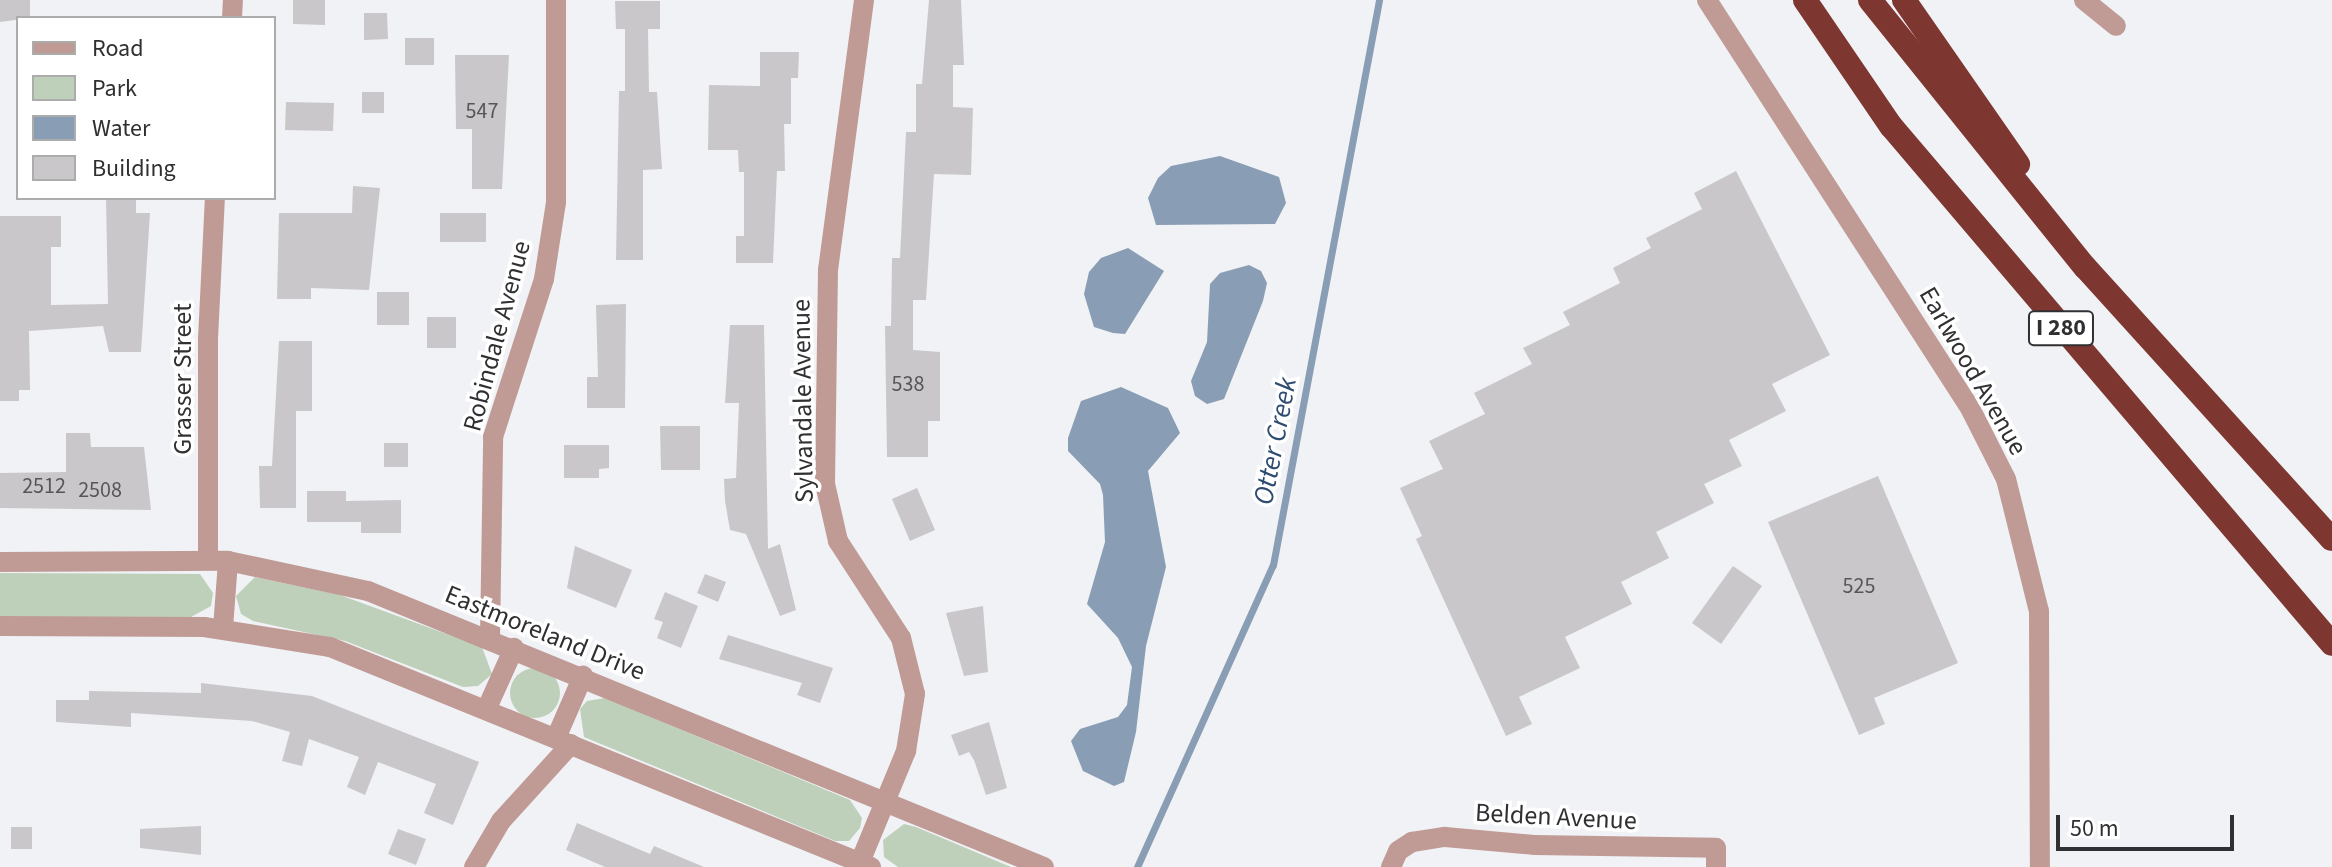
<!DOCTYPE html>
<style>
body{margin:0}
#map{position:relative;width:2332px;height:867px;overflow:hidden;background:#f0f2f6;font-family:"Source Sans 3",sans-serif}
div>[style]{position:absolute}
.green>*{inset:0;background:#bed0ba}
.round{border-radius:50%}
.water>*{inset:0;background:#899db4}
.stream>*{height:7px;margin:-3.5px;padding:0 3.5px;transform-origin:3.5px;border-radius:3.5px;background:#899db4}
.building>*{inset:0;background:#cac7ca}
.street>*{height:20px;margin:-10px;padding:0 10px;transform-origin:10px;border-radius:10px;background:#c09b96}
.highway>*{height:24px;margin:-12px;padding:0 12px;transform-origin:12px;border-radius:12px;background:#7e3730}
span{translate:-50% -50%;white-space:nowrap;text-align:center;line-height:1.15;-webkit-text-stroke:7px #fff;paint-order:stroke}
.number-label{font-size:22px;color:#565658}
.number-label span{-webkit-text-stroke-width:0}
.shield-label span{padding:2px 6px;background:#fff;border:2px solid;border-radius:6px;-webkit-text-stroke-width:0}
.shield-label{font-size:24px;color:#303032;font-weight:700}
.street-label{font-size:26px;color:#303032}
.water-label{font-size:28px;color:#2d4c70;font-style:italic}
.legend{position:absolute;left:16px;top:16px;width:260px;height:184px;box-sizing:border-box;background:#fff;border:2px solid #acacad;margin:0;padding:10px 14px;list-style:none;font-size:24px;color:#303032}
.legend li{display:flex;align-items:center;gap:16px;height:40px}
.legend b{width:40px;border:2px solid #acacad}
.scale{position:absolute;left:2056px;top:815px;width:178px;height:36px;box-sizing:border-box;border:4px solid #303032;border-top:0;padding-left:10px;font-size:24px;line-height:28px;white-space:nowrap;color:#303032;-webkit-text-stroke:6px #fff;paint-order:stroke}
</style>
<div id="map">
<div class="green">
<div style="clip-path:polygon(0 573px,200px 574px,213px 593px,211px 606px,191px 617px,0 617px)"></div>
<div style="clip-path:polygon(255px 577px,340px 595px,482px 647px,492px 674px,478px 686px,463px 687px,345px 641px,253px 621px,241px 614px,236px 596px)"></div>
<div class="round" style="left:510px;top:668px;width:50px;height:50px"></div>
<div style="clip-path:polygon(605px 698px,850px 800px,862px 818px,860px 828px,849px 841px,835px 841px,584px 737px,580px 709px,587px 701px)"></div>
<div style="clip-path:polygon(904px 824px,916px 827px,1011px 867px,898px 867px,884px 857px,883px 840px)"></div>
</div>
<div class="water">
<div style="clip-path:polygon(1220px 156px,1279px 177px,1286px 203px,1275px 224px,1156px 225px,1148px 198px,1158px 178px,1171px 166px)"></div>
<div style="clip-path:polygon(1128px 248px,1164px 271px,1125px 334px,1113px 333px,1094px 327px,1084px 294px,1089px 272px,1101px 258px)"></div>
<div style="clip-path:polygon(1249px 265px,1261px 271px,1267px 283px,1263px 301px,1224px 399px,1207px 404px,1195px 396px,1191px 381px,1207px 342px,1210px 284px,1220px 273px)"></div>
<div style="clip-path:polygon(1121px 387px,1168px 408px,1180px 433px,1148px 471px,1166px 567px,1146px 646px,1136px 732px,1124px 782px,1114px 786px,1083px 771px,1071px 741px,1080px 729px,1118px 717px,1127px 705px,1132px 667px,1118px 638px,1087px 604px,1105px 542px,1103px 495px,1100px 484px,1068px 451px,1068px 438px,1081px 401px)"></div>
</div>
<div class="stream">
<div style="left:1137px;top:867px;width:331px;rotate:-65.8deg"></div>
<div style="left:1273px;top:565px;width:575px;rotate:-79.37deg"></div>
</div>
<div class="building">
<div style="clip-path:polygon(0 0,30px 0,30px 18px,0 22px)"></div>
<div style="clip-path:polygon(293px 0,325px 0,325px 25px,293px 24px)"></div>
<div style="clip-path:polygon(929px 0,961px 0,964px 65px,953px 65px,953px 107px,973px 108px,971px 175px,934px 174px,926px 300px,913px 300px,913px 350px,940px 352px,940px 421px,928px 421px,928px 457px,887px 457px,885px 326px,891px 326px,892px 258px,900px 258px,906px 132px,916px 132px,916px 84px,922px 84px)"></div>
<div style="clip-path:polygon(615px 1px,660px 1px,660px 29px,648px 29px,649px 92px,657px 92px,662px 169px,643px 170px,643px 260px,616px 260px,619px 91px,625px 91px,625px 29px,616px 29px)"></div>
<div style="clip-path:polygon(364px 13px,387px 13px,388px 39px,364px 40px)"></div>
<div style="clip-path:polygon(405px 38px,434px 38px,434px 65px,405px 65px)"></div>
<div style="clip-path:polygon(760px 52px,799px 52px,798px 78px,791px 78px,791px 124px,784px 124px,785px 171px,777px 171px,773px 263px,736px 263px,736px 236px,744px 236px,744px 172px,739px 172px,738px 150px,708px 150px,709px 85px,760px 86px)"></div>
<div style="clip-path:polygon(455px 55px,509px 55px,502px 189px,472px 189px,472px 129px,456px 129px)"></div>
<div style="clip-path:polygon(362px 92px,384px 92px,384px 113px,362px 113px)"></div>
<div style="clip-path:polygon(286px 102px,334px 103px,333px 131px,285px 130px)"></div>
<div style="clip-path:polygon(1736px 171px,1830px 355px,1772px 384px,1786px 411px,1729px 440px,1742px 466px,1704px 484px,1714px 503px,1656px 532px,1669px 558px,1621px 582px,1632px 604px,1565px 637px,1580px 668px,1519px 697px,1532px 724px,1506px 736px,1416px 539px,1422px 536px,1400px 488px,1443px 469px,1429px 441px,1485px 414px,1474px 393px,1532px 364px,1523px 348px,1570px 325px,1563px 312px,1620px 283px,1613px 268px,1651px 248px,1646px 238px,1702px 209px,1694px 193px)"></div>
<div style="clip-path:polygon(353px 186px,380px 188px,369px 290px,311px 288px,311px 299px,277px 299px,279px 213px,352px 213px)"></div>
<div style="clip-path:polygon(106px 198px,136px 198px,136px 213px,150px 213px,141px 352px,109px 352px,103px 326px,29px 331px,30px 390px,19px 390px,19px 401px,0 401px,0 216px,61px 216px,61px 247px,51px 247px,51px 305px,108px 304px)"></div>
<div style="clip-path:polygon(440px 213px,486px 213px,486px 242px,440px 242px)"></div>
<div style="clip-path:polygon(377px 292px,409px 292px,409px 325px,377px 325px)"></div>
<div style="clip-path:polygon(626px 304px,625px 408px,587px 408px,587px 377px,598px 377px,596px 305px)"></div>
<div style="clip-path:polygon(427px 317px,456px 317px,456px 348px,427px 348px)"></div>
<div style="clip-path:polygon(730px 325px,764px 325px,768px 549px,780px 544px,796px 610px,780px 616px,746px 534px,730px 530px,725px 501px,724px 479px,736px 478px,739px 403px,725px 403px)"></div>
<div style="clip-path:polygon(279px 341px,312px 341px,312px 411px,296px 411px,296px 508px,260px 508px,259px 466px,272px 466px)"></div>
<div style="clip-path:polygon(660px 426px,700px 426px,700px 470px,661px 470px)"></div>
<div style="clip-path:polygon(66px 433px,90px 433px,91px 447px,144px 447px,151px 510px,0 508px,0 473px,66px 472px)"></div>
<div style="clip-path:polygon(384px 443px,408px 443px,408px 467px,384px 467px)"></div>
<div style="clip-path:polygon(564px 445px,609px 445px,609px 468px,599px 469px,599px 478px,564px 478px)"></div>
<div style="clip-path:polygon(1878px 476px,1958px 663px,1874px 698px,1885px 724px,1859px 735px,1768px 522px)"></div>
<div style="clip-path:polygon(917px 488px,935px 530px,910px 541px,892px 499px)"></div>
<div style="clip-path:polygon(307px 491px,346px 491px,346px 501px,401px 500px,401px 533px,361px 533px,361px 522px,307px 522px)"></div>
<div style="clip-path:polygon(575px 546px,632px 570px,616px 608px,567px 588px)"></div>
<div style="clip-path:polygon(1733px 566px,1762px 586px,1721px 644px,1692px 623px)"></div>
<div style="clip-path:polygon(705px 574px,726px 582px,718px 602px,697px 593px)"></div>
<div style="clip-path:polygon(665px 592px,698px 606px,681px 648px,657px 638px,663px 622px,654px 619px)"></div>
<div style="clip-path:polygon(983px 606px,988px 672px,964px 676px,946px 613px)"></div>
<div style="clip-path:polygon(728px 635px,833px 668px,820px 703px,797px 695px,802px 683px,719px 659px)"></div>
<div style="clip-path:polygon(201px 683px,312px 696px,479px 762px,453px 825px,424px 813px,436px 784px,378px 762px,365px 795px,347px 787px,359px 757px,309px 739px,302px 766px,282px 761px,290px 732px,252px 721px,131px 713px,131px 727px,56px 722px,56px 700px,89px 700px,89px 691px,201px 693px)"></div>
<div style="clip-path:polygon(989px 722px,1007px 788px,986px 795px,974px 760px,969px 752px,959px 756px,951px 735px)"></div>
<div style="clip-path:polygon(577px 823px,650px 854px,654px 846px,704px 867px,605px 867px,566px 850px)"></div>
<div style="clip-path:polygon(201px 826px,201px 855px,140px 848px,140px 829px)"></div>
<div style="clip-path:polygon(11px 827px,32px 827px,32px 849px,11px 849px)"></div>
<div style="clip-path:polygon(398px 829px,426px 839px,416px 865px,388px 854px)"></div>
</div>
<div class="street">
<div style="left:1707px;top:0;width:488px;rotate:57.2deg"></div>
<div style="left:1971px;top:410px;width:77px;rotate:63.1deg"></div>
<div style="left:2006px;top:479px;width:136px;rotate:76deg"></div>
<div style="left:2039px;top:611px;width:256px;rotate:89.8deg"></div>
<div style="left:2084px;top:0;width:41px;rotate:39.1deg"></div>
<div style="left:232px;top:18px;width:18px;rotate:-87deg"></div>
<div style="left:208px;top:560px;width:221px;rotate:-90deg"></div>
<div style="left:208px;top:339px;width:141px;rotate:-87.2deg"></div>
<div style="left:0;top:562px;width:228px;rotate:-0.3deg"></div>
<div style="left:228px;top:561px;width:143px;rotate:12.1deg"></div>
<div style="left:368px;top:591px;width:730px;rotate:22.21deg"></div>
<div style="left:0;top:626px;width:204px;rotate:0.3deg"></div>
<div style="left:204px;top:627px;width:128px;rotate:9deg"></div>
<div style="left:330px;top:647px;width:584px;rotate:22.13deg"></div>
<div style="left:223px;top:628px;width:67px;rotate:-85.7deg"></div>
<div style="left:490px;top:638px;width:201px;rotate:-89.1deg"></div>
<div style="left:493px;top:437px;width:166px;rotate:-72.1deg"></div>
<div style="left:544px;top:279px;width:78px;rotate:-81.1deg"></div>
<div style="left:556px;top:202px;width:202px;rotate:-90deg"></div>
<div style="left:487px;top:708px;width:66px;rotate:-65.8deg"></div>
<div style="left:556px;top:738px;width:68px;rotate:-66.5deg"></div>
<div style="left:474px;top:867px;width:53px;rotate:-59.6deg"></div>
<div style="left:501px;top:821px;width:104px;rotate:-47.7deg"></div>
<div style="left:858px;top:867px;width:126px;rotate:-67.5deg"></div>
<div style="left:906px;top:751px;width:58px;rotate:-81deg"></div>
<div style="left:915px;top:694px;width:58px;rotate:-104deg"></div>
<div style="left:901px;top:638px;width:116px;rotate:-123deg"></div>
<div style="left:838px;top:541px;width:58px;rotate:-102.8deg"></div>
<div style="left:825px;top:484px;width:214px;rotate:-89.2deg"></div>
<div style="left:828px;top:270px;width:272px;rotate:-82.4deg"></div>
<div style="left:1391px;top:867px;width:17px;rotate:-66deg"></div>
<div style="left:1398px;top:851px;width:17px;rotate:-33deg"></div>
<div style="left:1412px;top:842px;width:33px;rotate:-9deg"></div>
<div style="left:1445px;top:837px;width:89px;rotate:5.1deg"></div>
<div style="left:1534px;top:845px;width:182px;rotate:0.9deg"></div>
<div style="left:1716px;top:848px;width:19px;rotate:90deg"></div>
</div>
<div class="highway">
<div style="left:1805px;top:0;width:153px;rotate:55.7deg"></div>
<div style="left:1891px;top:126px;width:680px;rotate:49.59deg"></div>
<div style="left:1870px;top:0;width:343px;rotate:51.2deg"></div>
<div style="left:2085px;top:267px;width:367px;rotate:47.8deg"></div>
<div style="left:1904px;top:0;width:200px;rotate:55.2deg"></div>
</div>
<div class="number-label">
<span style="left:482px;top:112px">547</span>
<span style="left:908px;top:385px">538</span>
<span style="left:44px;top:487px">2512</span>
<span style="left:100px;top:491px">2508</span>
<span style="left:1859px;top:587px">525</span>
</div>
<div class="shield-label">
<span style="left:2061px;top:328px">I 280</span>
</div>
<div class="street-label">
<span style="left:497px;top:336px;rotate:-75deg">Robindale Avenue</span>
<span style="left:1973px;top:371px;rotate:60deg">Earlwood Avenue</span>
<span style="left:183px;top:379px;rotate:-90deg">Grasser Street</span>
<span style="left:803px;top:401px;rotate:-91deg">Sylvandale Avenue</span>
<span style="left:545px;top:633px;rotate:22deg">Eastmoreland Drive</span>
<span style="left:1556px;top:817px;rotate:3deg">Belden Avenue</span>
</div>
<div class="water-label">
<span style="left:1275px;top:441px;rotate:-79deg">Otter Creek</span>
</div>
<ul class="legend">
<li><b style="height:10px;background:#c09b96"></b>Road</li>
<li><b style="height:22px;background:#bed0ba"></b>Park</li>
<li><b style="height:22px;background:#899db4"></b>Water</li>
<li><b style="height:22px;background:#cac7ca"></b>Building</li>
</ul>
<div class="scale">50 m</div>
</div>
